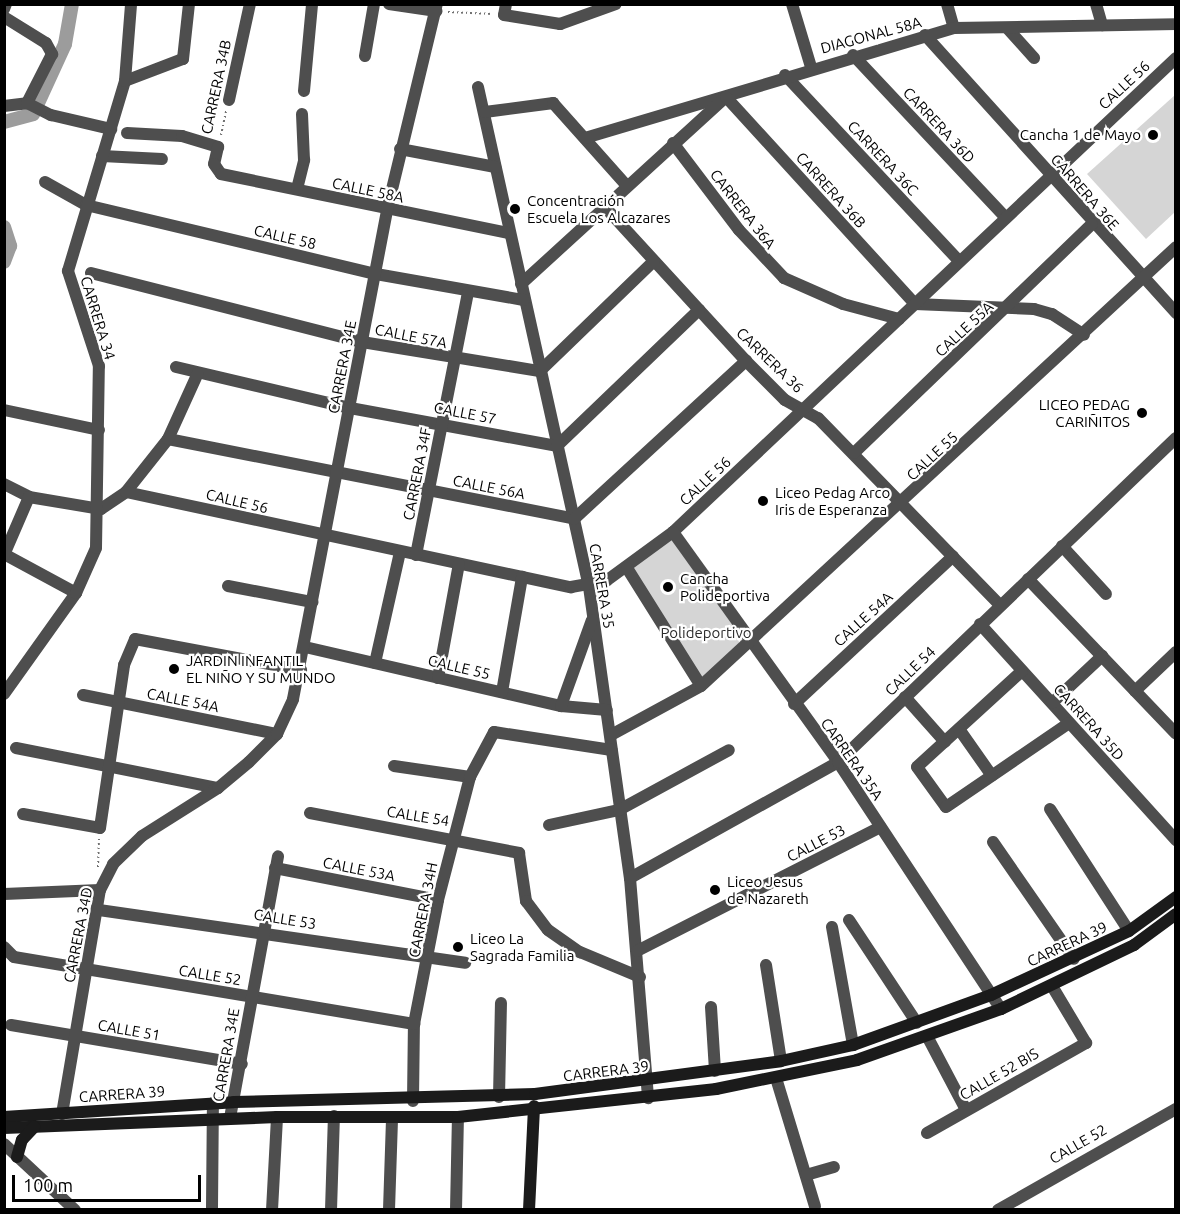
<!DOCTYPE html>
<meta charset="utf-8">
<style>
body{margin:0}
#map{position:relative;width:1180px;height:1214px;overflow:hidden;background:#fff;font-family:Ubuntu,sans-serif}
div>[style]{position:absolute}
.green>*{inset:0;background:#d5d5d5}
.canal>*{height:14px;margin:-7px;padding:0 7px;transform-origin:7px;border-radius:7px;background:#9c9c9c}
.path>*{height:2px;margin-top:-1px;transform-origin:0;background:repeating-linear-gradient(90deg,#707070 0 1.5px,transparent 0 4.5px)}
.minor>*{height:12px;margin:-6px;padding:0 6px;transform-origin:6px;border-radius:6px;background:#4e4e4e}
.secondary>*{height:12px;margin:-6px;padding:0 6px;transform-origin:6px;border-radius:6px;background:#1b1b1b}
.dots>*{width:16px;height:16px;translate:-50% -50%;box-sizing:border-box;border:3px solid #fff;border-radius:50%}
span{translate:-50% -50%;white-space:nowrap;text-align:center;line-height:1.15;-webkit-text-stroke:4.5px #fff;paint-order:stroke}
.street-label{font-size:15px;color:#000}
.poi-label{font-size:15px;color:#000}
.right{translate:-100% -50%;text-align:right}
.left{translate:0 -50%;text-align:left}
.park-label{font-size:15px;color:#2c2c2c}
.frame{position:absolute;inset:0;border:6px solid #000;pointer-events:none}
.scale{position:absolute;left:12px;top:1175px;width:189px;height:27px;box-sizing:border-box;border:3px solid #000;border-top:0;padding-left:8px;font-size:18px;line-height:21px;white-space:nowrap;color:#000;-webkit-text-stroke:4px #fff;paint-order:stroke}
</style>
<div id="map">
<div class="green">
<div style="clip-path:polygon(1175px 95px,1175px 212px,1146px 239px,1087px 174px)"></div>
<div style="clip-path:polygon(673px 532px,752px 641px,701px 686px,627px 568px)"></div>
</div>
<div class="canal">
<div style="left:4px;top:122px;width:30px;rotate:-15deg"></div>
<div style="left:33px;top:114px;width:77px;rotate:-65.4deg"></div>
<div style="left:65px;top:44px;width:41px;rotate:-80.1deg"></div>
<div style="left:4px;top:227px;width:20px;rotate:72deg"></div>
<div style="left:10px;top:246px;width:17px;rotate:111deg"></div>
</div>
<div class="path">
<div style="left:448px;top:12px;width:45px;rotate:2.5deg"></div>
<div style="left:221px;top:135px;width:25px;rotate:-78deg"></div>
<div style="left:98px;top:867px;width:28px;rotate:-88deg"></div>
</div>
<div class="minor">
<div style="left:389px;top:4px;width:48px;rotate:8.5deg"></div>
<div style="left:506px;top:4px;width:11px;rotate:100deg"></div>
<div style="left:504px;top:15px;width:57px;rotate:9.1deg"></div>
<div style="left:560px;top:24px;width:59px;rotate:-19.7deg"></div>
<div style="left:792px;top:4px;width:66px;rotate:73.2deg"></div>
<div style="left:947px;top:4px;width:25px;rotate:74deg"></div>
<div style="left:1096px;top:4px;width:22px;rotate:74deg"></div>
<div style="left:4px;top:9px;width:5px;rotate:-68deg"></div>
<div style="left:4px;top:17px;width:49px;rotate:31.8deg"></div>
<div style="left:46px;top:43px;width:13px;rotate:61deg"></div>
<div style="left:52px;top:54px;width:55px;rotate:117deg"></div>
<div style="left:1008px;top:29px;width:39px;rotate:48deg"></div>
<div style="left:925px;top:35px;width:375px;rotate:47.9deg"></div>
<div style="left:853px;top:55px;width:221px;rotate:46.8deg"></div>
<div style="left:365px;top:56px;width:53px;rotate:-80.2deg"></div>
<div style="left:785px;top:75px;width:255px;rotate:46.9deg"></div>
<div style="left:125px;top:81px;width:62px;rotate:-20.8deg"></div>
<div style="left:183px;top:59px;width:55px;rotate:-83.8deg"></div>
<div style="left:478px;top:87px;width:512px;rotate:77.48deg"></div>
<div style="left:589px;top:587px;width:294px;rotate:82deg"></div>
<div style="left:630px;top:878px;width:221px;rotate:85.3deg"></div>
<div style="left:304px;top:91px;width:87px;rotate:-84.7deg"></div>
<div style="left:229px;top:100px;width:98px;rotate:-77.7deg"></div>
<div style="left:4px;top:106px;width:23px;rotate:-7deg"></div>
<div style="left:27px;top:103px;width:27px;rotate:27deg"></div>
<div style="left:51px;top:115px;width:62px;rotate:13.1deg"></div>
<div style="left:485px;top:112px;width:69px;rotate:-7.5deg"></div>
<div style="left:553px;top:103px;width:110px;rotate:48.3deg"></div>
<div style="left:127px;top:133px;width:55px;rotate:3.1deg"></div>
<div style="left:182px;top:136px;width:38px;rotate:17deg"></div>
<div style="left:218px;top:147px;width:17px;rotate:103deg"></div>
<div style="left:214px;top:164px;width:12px;rotate:55deg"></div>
<div style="left:221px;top:174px;width:294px;rotate:11.6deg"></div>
<div style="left:585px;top:138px;width:385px;rotate:-16.6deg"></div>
<div style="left:954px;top:28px;width:222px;rotate:-1deg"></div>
<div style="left:673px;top:143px;width:109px;rotate:52.8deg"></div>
<div style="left:739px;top:230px;width:66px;rotate:46.8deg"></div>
<div style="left:784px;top:278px;width:64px;rotate:23.8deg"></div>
<div style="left:843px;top:304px;width:58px;rotate:15deg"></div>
<div style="left:400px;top:149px;width:97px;rotate:10.7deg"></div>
<div style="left:102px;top:156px;width:60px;rotate:2.9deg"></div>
<div style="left:45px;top:182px;width:47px;rotate:29.3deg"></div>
<div style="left:86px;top:205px;width:298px;rotate:13.4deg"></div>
<div style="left:376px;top:274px;width:150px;rotate:10deg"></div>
<div style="left:297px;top:189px;width:30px;rotate:-76deg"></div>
<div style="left:304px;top:160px;width:46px;rotate:-92.5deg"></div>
<div style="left:604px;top:206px;width:210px;rotate:47.5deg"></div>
<div style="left:746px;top:361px;width:55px;rotate:45deg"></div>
<div style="left:785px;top:400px;width:38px;rotate:29deg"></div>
<div style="left:818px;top:418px;width:261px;rotate:45.8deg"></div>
<div style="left:91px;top:273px;width:280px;rotate:14.3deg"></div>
<div style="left:362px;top:342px;width:180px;rotate:9.3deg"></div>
<div style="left:540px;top:371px;width:158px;rotate:-44deg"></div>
<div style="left:521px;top:284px;width:277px;rotate:-42.4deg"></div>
<div style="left:726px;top:97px;width:280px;rotate:47.6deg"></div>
<div style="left:915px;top:304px;width:119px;rotate:2.4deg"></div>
<div style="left:1034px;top:309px;width:19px;rotate:16deg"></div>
<div style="left:1052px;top:314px;width:38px;rotate:33deg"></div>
<div style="left:176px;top:367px;width:179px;rotate:13.3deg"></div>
<div style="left:350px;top:408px;width:210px;rotate:10.4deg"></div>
<div style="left:557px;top:446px;width:197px;rotate:-43.8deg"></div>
<div style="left:4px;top:410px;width:97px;rotate:11.9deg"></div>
<div style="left:168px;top:439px;width:414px;rotate:11.1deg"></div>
<div style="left:574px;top:519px;width:234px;rotate:-42.6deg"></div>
<div style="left:854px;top:453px;width:330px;rotate:-43.9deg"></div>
<div style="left:4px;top:484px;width:28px;rotate:27deg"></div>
<div style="left:29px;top:497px;width:73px;rotate:9.5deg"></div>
<div style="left:101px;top:509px;width:30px;rotate:-34deg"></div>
<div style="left:126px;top:492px;width:68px;rotate:-51.6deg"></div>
<div style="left:168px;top:439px;width:72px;rotate:-65.6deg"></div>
<div style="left:126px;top:492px;width:455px;rotate:12.1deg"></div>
<div style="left:571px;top:587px;width:36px;rotate:-10deg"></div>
<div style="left:606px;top:581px;width:83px;rotate:-36.2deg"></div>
<div style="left:673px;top:532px;width:691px;rotate:-43.3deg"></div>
<div style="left:673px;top:532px;width:283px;rotate:54.3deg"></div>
<div style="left:838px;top:762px;width:296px;rotate:56.6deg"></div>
<div style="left:1062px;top:546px;width:65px;rotate:47.5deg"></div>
<div style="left:4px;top:554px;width:82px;rotate:28.4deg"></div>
<div style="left:4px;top:555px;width:63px;rotate:-66.7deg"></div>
<div style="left:416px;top:555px;width:267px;rotate:-78.8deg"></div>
<div style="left:627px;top:568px;width:139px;rotate:57.9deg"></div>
<div style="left:1028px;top:579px;width:214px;rotate:46.3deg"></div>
<div style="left:228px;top:586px;width:86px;rotate:10.8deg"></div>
<div style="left:980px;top:624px;width:292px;rotate:47.8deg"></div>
<div style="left:305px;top:647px;width:263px;rotate:13deg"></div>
<div style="left:561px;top:706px;width:46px;rotate:5deg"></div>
<div style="left:375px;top:663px;width:114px;rotate:-77.3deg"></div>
<div style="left:1022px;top:671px;width:142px;rotate:137.6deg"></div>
<div style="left:917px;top:767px;width:49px;rotate:54.1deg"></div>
<div style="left:946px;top:807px;width:149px;rotate:-34.3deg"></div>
<div style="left:438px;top:678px;width:116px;rotate:-79.6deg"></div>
<div style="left:1135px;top:691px;width:57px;rotate:-43.6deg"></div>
<div style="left:502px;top:692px;width:117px;rotate:-80.1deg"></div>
<div style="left:4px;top:694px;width:124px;rotate:-54.5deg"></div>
<div style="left:76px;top:593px;width:49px;rotate:-66deg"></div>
<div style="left:96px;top:548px;width:182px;rotate:-89.1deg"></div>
<div style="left:99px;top:366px;width:100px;rotate:-108.1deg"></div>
<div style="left:68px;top:271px;width:198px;rotate:-73.3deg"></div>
<div style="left:125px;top:81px;width:77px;rotate:-85.5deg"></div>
<div style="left:83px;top:695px;width:198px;rotate:11.4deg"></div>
<div style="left:905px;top:697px;width:60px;rotate:48.4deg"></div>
<div style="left:1052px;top:703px;width:69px;rotate:-43.2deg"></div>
<div style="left:794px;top:704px;width:217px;rotate:-42.9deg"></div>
<div style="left:561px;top:706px;width:91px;rotate:-70.2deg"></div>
<div style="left:959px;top:729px;width:57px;rotate:54.9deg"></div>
<div style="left:611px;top:735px;width:102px;rotate:-28.6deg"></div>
<div style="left:701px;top:686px;width:647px;rotate:-42.74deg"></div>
<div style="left:16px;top:748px;width:206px;rotate:11.2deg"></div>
<div style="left:394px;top:766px;width:77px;rotate:8.2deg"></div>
<div style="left:1050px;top:809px;width:145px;rotate:57.1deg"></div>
<div style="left:310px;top:813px;width:213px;rotate:10.8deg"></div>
<div style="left:519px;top:853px;width:49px;rotate:81.7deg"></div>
<div style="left:526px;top:901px;width:36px;rotate:53deg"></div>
<div style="left:548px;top:930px;width:39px;rotate:35deg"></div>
<div style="left:580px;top:952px;width:65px;rotate:22.6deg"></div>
<div style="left:23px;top:814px;width:78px;rotate:10.3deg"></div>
<div style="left:100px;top:828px;width:165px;rotate:-81.6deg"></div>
<div style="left:124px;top:665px;width:28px;rotate:-67deg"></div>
<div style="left:135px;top:639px;width:169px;rotate:10.6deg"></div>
<div style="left:549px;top:825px;width:72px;rotate:-12.1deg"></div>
<div style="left:619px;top:810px;width:125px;rotate:-28.6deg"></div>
<div style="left:993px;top:842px;width:142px;rotate:55.3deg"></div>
<div style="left:275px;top:868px;width:166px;rotate:11.1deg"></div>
<div style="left:630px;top:878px;width:238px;rotate:-29.1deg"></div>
<div style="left:838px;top:762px;width:468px;rotate:-43.8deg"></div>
<div style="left:4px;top:894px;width:96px;rotate:-2.4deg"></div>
<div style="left:99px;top:910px;width:370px;rotate:8.2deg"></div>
<div style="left:849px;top:920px;width:123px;rotate:56.6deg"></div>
<div style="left:832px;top:927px;width:120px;rotate:79.9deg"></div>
<div style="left:4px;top:947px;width:14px;rotate:45deg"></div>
<div style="left:14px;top:957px;width:406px;rotate:9.5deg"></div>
<div style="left:637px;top:951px;width:273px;rotate:-27deg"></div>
<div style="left:766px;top:965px;width:97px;rotate:81.1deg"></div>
<div style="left:711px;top:1007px;width:64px;rotate:86.4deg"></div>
<div style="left:11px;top:1025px;width:234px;rotate:9.6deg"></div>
<div style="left:927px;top:1036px;width:84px;rotate:62.2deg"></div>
<div style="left:776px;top:1078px;width:134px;rotate:73.1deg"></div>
<div style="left:499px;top:1097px;width:94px;rotate:-88.8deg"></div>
<div style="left:413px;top:1101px;width:77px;rotate:-89.3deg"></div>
<div style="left:414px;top:1024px;width:126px;rotate:-79deg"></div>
<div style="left:438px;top:900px;width:127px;rotate:-75.4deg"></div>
<div style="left:470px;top:777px;width:51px;rotate:-61.9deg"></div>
<div style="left:494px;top:732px;width:119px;rotate:8.7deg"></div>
<div style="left:62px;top:1114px;width:227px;rotate:-80.4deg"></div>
<div style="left:100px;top:890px;width:29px;rotate:-63deg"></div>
<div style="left:113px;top:864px;width:40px;rotate:-44deg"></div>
<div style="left:142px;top:836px;width:90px;rotate:-32.3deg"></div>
<div style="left:218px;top:788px;width:40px;rotate:-40deg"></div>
<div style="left:249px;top:762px;width:40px;rotate:-45deg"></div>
<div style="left:277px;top:734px;width:38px;rotate:-65deg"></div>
<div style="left:293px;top:699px;width:498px;rotate:-79.1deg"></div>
<div style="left:387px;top:210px;width:212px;rotate:-76.4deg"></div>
<div style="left:230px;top:1118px;width:266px;rotate:-79.6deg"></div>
<div style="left:927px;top:1133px;width:183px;rotate:-29.5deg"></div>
<div style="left:1086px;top:1043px;width:66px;rotate:-120.8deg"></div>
<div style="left:4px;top:1144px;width:97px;rotate:42.9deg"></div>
<div style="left:806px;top:1175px;width:29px;rotate:-16deg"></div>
<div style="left:212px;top:1208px;width:105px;rotate:-89.5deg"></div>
<div style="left:272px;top:1210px;width:93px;rotate:-86.9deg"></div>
<div style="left:331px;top:1210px;width:94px;rotate:-88.2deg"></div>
<div style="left:389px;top:1210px;width:92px;rotate:-88.1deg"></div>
<div style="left:456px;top:1210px;width:93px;rotate:-88.8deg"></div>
<div style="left:998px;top:1210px;width:205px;rotate:-29.6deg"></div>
</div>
<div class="secondary">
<div style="left:4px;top:1117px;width:230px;rotate:-3.7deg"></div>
<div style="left:234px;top:1102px;width:301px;rotate:-1.5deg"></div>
<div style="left:535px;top:1094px;width:248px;rotate:-7.6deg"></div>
<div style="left:781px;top:1061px;width:74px;rotate:-12.5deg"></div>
<div style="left:853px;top:1045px;width:147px;rotate:-19.9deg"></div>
<div style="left:991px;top:995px;width:152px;rotate:-24.9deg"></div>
<div style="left:1129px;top:931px;width:58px;rotate:-35.9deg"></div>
<div style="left:4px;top:1128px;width:273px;rotate:-2.3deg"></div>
<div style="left:277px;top:1117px;width:181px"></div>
<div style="left:458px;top:1117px;width:260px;rotate:-6.2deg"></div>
<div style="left:716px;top:1089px;width:144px;rotate:-11.6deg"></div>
<div style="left:857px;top:1060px;width:153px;rotate:-19.5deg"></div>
<div style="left:1001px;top:1009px;width:148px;rotate:-25.7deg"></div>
<div style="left:1134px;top:945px;width:52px;rotate:-36.4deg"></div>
<div style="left:17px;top:1157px;width:18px;rotate:-74deg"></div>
<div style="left:22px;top:1140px;width:18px;rotate:-47deg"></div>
<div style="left:529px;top:1210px;width:104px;rotate:-87.2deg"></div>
</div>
<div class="dots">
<div style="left:1153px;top:135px;background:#000"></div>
<div style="left:515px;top:209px;background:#000"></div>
<div style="left:1142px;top:413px;background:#000"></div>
<div style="left:763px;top:501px;background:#000"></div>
<div style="left:668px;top:587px;background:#000"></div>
<div style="left:174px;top:669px;background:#000"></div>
<div style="left:715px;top:890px;background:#000"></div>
<div style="left:458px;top:947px;background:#000"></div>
</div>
<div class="street-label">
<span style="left:871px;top:35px;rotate:-15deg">DIAGONAL 58A</span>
<span style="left:1124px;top:85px;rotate:-43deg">CALLE 56</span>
<span style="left:216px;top:87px;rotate:-78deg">CARRERA 34B</span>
<span style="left:939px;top:125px;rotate:47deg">CARRERA 36D</span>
<span style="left:883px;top:158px;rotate:47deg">CARRERA 36C</span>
<span style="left:368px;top:190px;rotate:12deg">CALLE 58A</span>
<span style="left:831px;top:190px;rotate:48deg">CARRERA 36B</span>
<span style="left:1085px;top:192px;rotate:49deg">CARRERA 36E</span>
<span style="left:743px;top:209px;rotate:52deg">CARRERA 36A</span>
<span style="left:285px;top:237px;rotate:13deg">CALLE 58</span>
<span style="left:98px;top:318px;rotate:73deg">CARRERA 34</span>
<span style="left:964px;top:329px;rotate:-43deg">CALLE 55A</span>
<span style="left:411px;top:336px;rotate:11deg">CALLE 57A</span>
<span style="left:770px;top:360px;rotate:44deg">CARRERA 36</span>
<span style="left:342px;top:367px;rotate:-79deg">CARRERA 34E</span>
<span style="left:465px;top:413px;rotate:11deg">CALLE 57</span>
<span style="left:932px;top:456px;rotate:-43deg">CALLE 55</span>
<span style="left:417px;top:474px;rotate:-79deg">CARRERA 34F</span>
<span style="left:705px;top:481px;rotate:-43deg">CALLE 56</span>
<span style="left:489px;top:487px;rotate:11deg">CALLE 56A</span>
<span style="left:237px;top:501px;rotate:13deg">CALLE 56</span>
<span style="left:602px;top:586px;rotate:80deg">CARRERA 35</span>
<span style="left:863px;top:619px;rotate:-42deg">CALLE 54A</span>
<span style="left:459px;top:667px;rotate:13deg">CALLE 55</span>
<span style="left:910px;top:671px;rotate:-44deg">CALLE 54</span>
<span style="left:183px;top:700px;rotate:11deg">CALLE 54A</span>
<span style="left:1089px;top:722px;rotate:48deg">CARRERA 35D</span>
<span style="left:852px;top:759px;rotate:55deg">CARRERA 35A</span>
<span style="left:418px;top:816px;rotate:9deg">CALLE 54</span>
<span style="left:816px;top:843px;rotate:-27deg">CALLE 53</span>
<span style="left:359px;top:869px;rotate:11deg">CALLE 53A</span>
<span style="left:423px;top:910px;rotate:-79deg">CARRERA 34H</span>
<span style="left:285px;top:919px;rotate:9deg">CALLE 53</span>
<span style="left:78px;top:935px;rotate:-79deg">CARRERA 34D</span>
<span style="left:1067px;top:944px;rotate:-25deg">CARRERA 39</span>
<span style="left:210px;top:975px;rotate:9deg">CALLE 52</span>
<span style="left:129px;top:1030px;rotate:10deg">CALLE 51</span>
<span style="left:226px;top:1055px;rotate:-80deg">CARRERA 34E</span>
<span style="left:606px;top:1071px;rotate:-7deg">CARRERA 39</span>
<span style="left:999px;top:1074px;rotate:-30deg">CALLE 52 BIS</span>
<span style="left:122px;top:1094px;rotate:-4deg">CARRERA 39</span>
<span style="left:1078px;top:1144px;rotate:-30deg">CALLE 52</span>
</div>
<div class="poi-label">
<span class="right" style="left:1141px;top:135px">Cancha 1 de Mayo</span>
<span class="left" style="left:527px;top:209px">Concentración<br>Escuela Los Alcazares</span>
<span class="right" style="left:1130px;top:413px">LICEO PEDAG<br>CARIÑITOS</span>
<span class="left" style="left:775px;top:501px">Liceo Pedag Arco<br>Iris de Esperanza</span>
<span class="left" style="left:680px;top:587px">Cancha<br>Polideportiva</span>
<span class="left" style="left:186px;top:669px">JARDIN INFANTIL<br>EL NIÑO Y SU MUNDO</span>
<span class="left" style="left:727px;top:890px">Liceo Jesus<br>de Nazareth</span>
<span class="left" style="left:470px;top:947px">Liceo La<br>Sagrada Familia</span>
</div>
<div class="park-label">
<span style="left:706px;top:633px">Polideportivo</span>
</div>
<div class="frame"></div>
<div class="scale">100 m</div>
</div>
